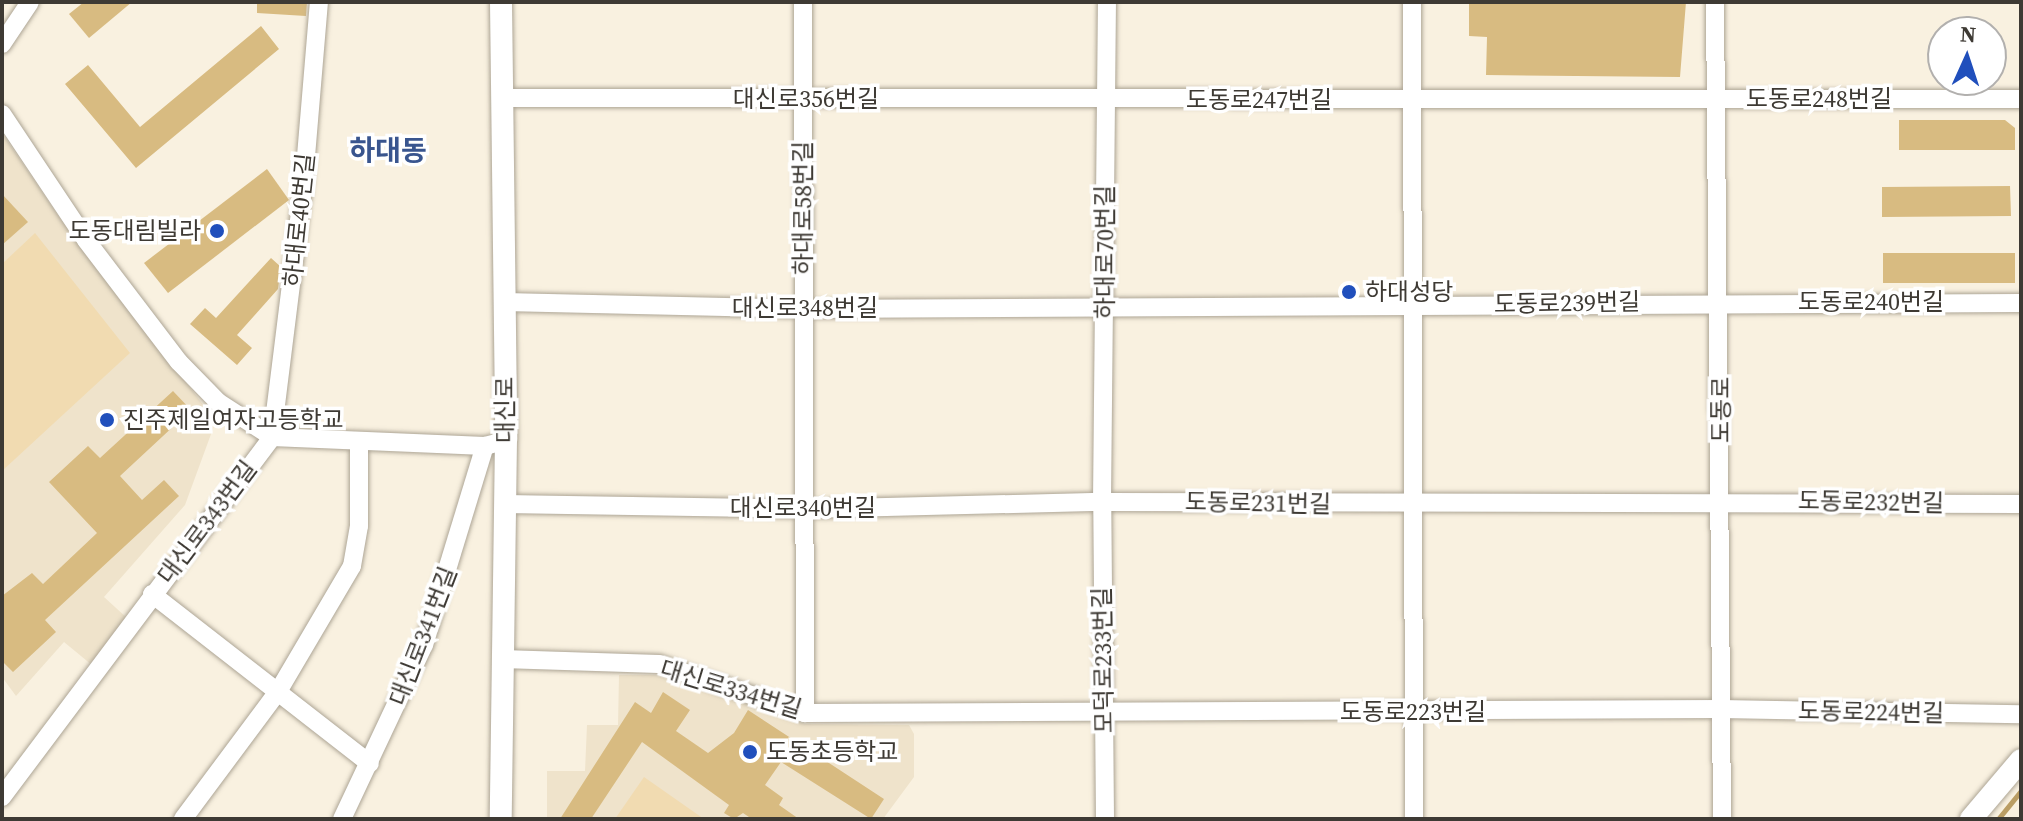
<!DOCTYPE html>
<meta charset="utf-8">
<style>
body{margin:0}
#map{position:relative;width:2023px;height:821px;overflow:hidden;background:#f9f1e0;font-family:"Source Serif 4","Noto Sans KR",serif}
div>[style]{position:absolute}
.built>*{inset:0;background:#efe3cb}
.green>*{inset:0;background:#f1dbb1}
.stream>*{height:5px;margin:-2.5px;padding:0 2.5px;transform-origin:2.5px;border-radius:2.5px;background:#ba9d64}
.building>*{inset:0;background:#d8bb81}
.roads{filter:drop-shadow(0 0 2px #ada595) drop-shadow(0 0 2px #ada595)}
.minor>*{height:18px;margin:-9px;padding:0 9px;transform-origin:9px;border-radius:9px;background:#fff}
.tertiary>*{height:22px;margin:-11px;padding:0 11px;transform-origin:11px;border-radius:11px;background:#fff}
.dots>*{width:22px;height:22px;translate:-50% -50%;box-sizing:border-box;border:4px solid #fff;border-radius:50%}
span{translate:-50% -50%;white-space:nowrap;text-align:center;line-height:1.15;-webkit-text-stroke:7px #fff;paint-order:stroke}
.street-label{font-size:24px;color:#3e3a34}
.poi-label{font-size:24px;color:#3e3a34}
.right{translate:-100% -50%;text-align:right}
.left{translate:0 -50%;text-align:left}
.quarter-label{font-size:28px;color:#39558e;font-weight:700}
.frame{position:absolute;inset:0;border:4px solid #3e3a34;pointer-events:none}
.north{position:absolute;left:1927px;top:16px;width:80px;height:80px;box-sizing:border-box;background:#fff;border:2px solid #b2b0ae;border-radius:50%;rotate:3deg;font-size:22px;font-weight:700;line-height:32px;text-align:center;color:#3e3a34}
.north::after{content:'';display:block;margin:auto;width:28px;height:36px;background:#204fbc;clip-path:polygon(50% 0,100% 100%,50% 72%,0 100%)}
</style>
<div id="map">
<div class="built">
<div style="clip-path:polygon(2px 133px,61px 220px,211px 415px,214px 426px,185px 505px,104px 597px,127px 618px,98px 670px,64px 642px,16px 696px,2px 677px)"></div>
<div style="clip-path:polygon(619px 675px,661px 675px,805px 724px,909px 725px,914px 734px,914px 777px,883px 819px,547px 819px,547px 771px,585px 771px,587px 725px,618px 725px)"></div>
</div>
<div class="green">
<div style="clip-path:polygon(35px 233px,130px 353px,2px 471px,2px 264px)"></div>
<div style="clip-path:polygon(644px 777px,704px 819px,615px 819px)"></div>
</div>
<div class="stream">
<div style="left:1998px;top:819px;width:36px;rotate:-51deg"></div>
</div>
<div class="building">
<div style="clip-path:polygon(84px 2px,132px 2px,89px 38px,69px 14px)"></div>
<div style="clip-path:polygon(257px 2px,307px 2px,306px 16px,257px 13px)"></div>
<div style="clip-path:polygon(1469px 2px,1686px 2px,1680px 77px,1486px 75px,1487px 37px,1469px 36px)"></div>
<div style="clip-path:polygon(261px 26px,279px 49px,136px 168px,65px 84px,88px 65px,140px 127px)"></div>
<div style="clip-path:polygon(1899px 120px,2005px 120px,2015px 128px,2015px 150px,1899px 150px)"></div>
<div style="clip-path:polygon(267px 169px,289px 200px,168px 293px,144px 263px)"></div>
<div style="clip-path:polygon(2010px 186px,2011px 216px,1882px 217px,1882px 187px)"></div>
<div style="clip-path:polygon(2px 194px,28px 222px,2px 245px)"></div>
<div style="clip-path:polygon(1883px 253px,2015px 253px,2015px 283px,1883px 283px)"></div>
<div style="clip-path:polygon(271px 258px,281px 267px,278px 289px,237px 335px,252px 348px,237px 365px,190px 324px,205px 308px,216px 318px)"></div>
<div style="clip-path:polygon(173px 391px,191px 410px,120px 476px,142px 500px,164px 480px,179px 496px,45px 620px,56px 632px,13px 672px,2px 661px,2px 596px,32px 573px,43px 584px,97px 533px,49px 482px,88px 446px,100px 458px)"></div>
<div style="clip-path:polygon(663px 692px,690px 710px,676px 731px,708px 753px,734px 733px,748px 710px,884px 799px,871px 819px,781px 762px,765px 785px,783px 798px,779px 805px,799px 819px,752px 819px,743px 813px,734px 819px,724px 813px,729px 805px,642px 742px,591px 819px,560px 819px,635px 702px,651px 713px)"></div>
</div>
<div class="roads">
<div class="minor">
<div style="left:803px;top:2px;width:711px;rotate:89.84deg"></div>
<div style="left:1412px;top:2px;width:817px;rotate:89.86deg"></div>
<div style="left:1715px;top:2px;width:817px;rotate:89.51deg"></div>
<div style="left:2px;top:44px;width:50px;rotate:-56.3deg"></div>
<div style="left:505px;top:98px;width:1516px;rotate:0.04deg"></div>
<div style="left:2px;top:114px;width:151px;rotate:56.3deg"></div>
<div style="left:86px;top:240px;width:153px;rotate:52.7deg"></div>
<div style="left:179px;top:362px;width:56px;rotate:45.7deg"></div>
<div style="left:218px;top:402px;width:64px;rotate:32.9deg"></div>
<div style="left:504px;top:302px;width:299px;rotate:1.3deg"></div>
<div style="left:803px;top:309px;width:1218px;rotate:-0.28deg"></div>
<div style="left:272px;top:437px;width:213px;rotate:2.4deg"></div>
<div style="left:485px;top:446px;width:11px;rotate:-15deg"></div>
<div style="left:504px;top:504px;width:302px;rotate:0.9deg"></div>
<div style="left:806px;top:509px;width:296px;rotate:-1.4deg"></div>
<div style="left:1102px;top:502px;width:919px;rotate:0.12deg"></div>
<div style="left:152px;top:594px;width:276px;rotate:37.9deg"></div>
<div style="left:502px;top:659px;width:157px;rotate:1.8deg"></div>
<div style="left:659px;top:664px;width:154px;rotate:18.6deg"></div>
<div style="left:805px;top:713px;width:916px;rotate:-0.25deg"></div>
<div style="left:1721px;top:709px;width:300px;rotate:1deg"></div>
<div style="left:2px;top:797px;width:450px;rotate:-53.1deg"></div>
<div style="left:272px;top:437px;width:259px;rotate:-82.9deg"></div>
<div style="left:304px;top:180px;width:179px;rotate:-85.2deg"></div>
<div style="left:183px;top:819px;width:161px;rotate:-53.3deg"></div>
<div style="left:279px;top:690px;width:144px;rotate:-59.5deg"></div>
<div style="left:352px;top:566px;width:41px;rotate:-80.1deg"></div>
<div style="left:359px;top:526px;width:85px;rotate:-90deg"></div>
<div style="left:342px;top:819px;width:192px;rotate:-64.8deg"></div>
<div style="left:424px;top:645px;width:208px;rotate:-73deg"></div>
<div style="left:1105px;top:819px;width:317px;rotate:-90.5deg"></div>
<div style="left:1102px;top:502px;width:500px;rotate:-89.43deg"></div>
</div>
<div class="tertiary">
<div style="left:501px;top:2px;width:437px;rotate:89.3deg"></div>
<div style="left:506px;top:439px;width:380px;rotate:90.8deg"></div>
<div style="left:1971px;top:819px;width:77px;rotate:-49.7deg"></div>
</div>
</div>
<div class="dots">
<div style="left:217px;top:231px;background:#204fbc"></div>
<div style="left:1349px;top:292px;background:#204fbc"></div>
<div style="left:107px;top:420px;background:#204fbc"></div>
<div style="left:750px;top:752px;background:#204fbc"></div>
</div>
<div class="street-label">
<span style="left:806px;top:99px">대신로356번길</span>
<span style="left:1819px;top:99px">도동로248번길</span>
<span style="left:1259px;top:100px">도동로247번길</span>
<span style="left:803px;top:208px;rotate:-90deg">하대로58번길</span>
<span style="left:299px;top:220px;rotate:-84deg">하대로40번길</span>
<span style="left:1105px;top:252px;rotate:-90deg">하대로70번길</span>
<span style="left:1871px;top:302px">도동로240번길</span>
<span style="left:1567px;top:303px;rotate:-1deg">도동로239번길</span>
<span style="left:805px;top:308px">대신로348번길</span>
<span style="left:505px;top:410px;rotate:-90deg">대신로</span>
<span style="left:1721px;top:410px;rotate:-90deg">도동로</span>
<span style="left:1871px;top:502px;rotate:1deg">도동로232번길</span>
<span style="left:1258px;top:503px;rotate:1deg">도동로231번길</span>
<span style="left:803px;top:508px">대신로340번길</span>
<span style="left:207px;top:522px;rotate:-53deg">대신로343번길</span>
<span style="left:423px;top:636px;rotate:-69deg">대신로341번길</span>
<span style="left:1103px;top:660px;rotate:-91deg">모덕로233번길</span>
<span style="left:731px;top:689px;rotate:17deg">대신로334번길</span>
<span style="left:1413px;top:712px">도동로223번길</span>
<span style="left:1871px;top:712px;rotate:1deg">도동로224번길</span>
</div>
<div class="poi-label">
<span class="right" style="left:201px;top:231px">도동대림빌라</span>
<span class="left" style="left:1365px;top:292px">하대성당</span>
<span class="left" style="left:123px;top:420px">진주제일여자고등학교</span>
<span class="left" style="left:766px;top:752px">도동초등학교</span>
</div>
<div class="quarter-label">
<span style="left:388px;top:150px">하대동</span>
</div>
<div class="frame"></div>
<div class="north">N</div>
</div>
